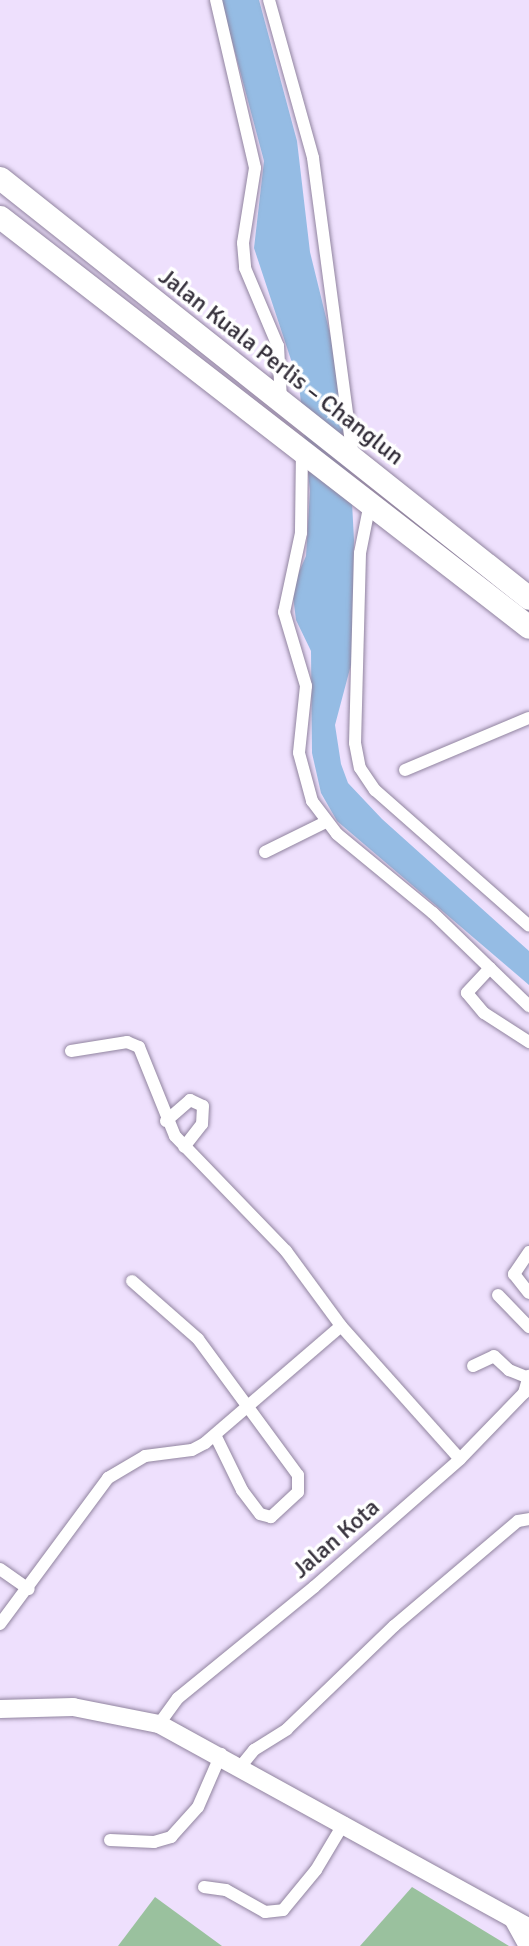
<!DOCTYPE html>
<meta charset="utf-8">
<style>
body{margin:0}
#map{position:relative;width:529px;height:1946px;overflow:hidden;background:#eee0fd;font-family:Signika,sans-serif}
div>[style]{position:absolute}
.green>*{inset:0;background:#9ac19e}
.water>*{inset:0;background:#95bce4}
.roads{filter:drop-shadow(0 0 2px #91849f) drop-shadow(0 0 2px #91849f)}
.street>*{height:12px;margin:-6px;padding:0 6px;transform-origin:6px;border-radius:6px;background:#fff}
.secondary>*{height:18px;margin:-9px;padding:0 9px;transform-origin:9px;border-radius:9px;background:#fff}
.highway>*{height:23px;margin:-11.5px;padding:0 11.5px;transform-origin:11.5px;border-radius:11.5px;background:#fff}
span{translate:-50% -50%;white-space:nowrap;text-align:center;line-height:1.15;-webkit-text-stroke:7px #fff;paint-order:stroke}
.street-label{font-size:24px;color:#332e39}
</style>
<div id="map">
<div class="green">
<div style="clip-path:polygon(412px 1887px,509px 1946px,360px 1946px)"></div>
<div style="clip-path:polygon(155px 1897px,222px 1946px,118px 1946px)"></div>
</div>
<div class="water">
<div style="clip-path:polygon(221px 0,259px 0,297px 141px,310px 252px,334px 350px,350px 465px,354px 540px,352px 661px,335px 725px,341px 764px,348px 783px,382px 819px,529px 951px,529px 985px,337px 821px,321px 793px,312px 753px,311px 651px,296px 620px,292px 588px,306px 556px,310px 491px,299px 384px,254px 248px,264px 161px)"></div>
</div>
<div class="roads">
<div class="street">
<div style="left:216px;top:0;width:172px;rotate:76.9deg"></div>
<div style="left:255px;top:168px;width:76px;rotate:99.1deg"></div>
<div style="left:243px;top:243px;width:25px;rotate:85deg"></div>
<div style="left:245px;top:268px;width:85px;rotate:67.1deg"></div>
<div style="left:278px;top:346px;width:54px;rotate:86.8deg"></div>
<div style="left:269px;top:0;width:164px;rotate:74.4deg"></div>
<div style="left:313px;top:158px;width:301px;rotate:82.4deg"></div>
<div style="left:302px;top:448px;width:85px;rotate:90.7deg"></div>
<div style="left:301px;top:533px;width:81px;rotate:102.1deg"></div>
<div style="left:284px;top:612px;width:77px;rotate:73.4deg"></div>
<div style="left:306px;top:686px;width:67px;rotate:96deg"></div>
<div style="left:299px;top:753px;width:50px;rotate:74.8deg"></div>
<div style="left:312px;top:801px;width:41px;rotate:52.9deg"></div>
<div style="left:337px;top:834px;width:124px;rotate:39.5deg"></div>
<div style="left:433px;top:913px;width:134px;rotate:44.1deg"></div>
<div style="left:370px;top:503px;width:51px;rotate:101.3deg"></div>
<div style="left:360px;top:553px;width:190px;rotate:91.5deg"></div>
<div style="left:355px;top:743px;width:25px;rotate:79deg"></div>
<div style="left:360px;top:768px;width:27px;rotate:56deg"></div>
<div style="left:375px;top:790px;width:205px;rotate:41.4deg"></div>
<div style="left:405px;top:770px;width:134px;rotate:-22.8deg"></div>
<div style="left:265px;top:852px;width:68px;rotate:-26.2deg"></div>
<div style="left:490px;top:968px;width:34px;rotate:133deg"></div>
<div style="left:467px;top:993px;width:26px;rotate:50deg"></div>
<div style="left:484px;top:1013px;width:54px;rotate:32.8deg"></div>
<div style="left:71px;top:1051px;width:57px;rotate:-9.1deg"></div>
<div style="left:127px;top:1042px;width:13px;rotate:23deg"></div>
<div style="left:139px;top:1047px;width:96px;rotate:68deg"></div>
<div style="left:175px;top:1136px;width:160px;rotate:46deg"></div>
<div style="left:286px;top:1251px;width:93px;rotate:53.7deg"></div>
<div style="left:341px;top:1326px;width:178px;rotate:48.2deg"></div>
<div style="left:166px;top:1121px;width:32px;rotate:-41deg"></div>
<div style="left:190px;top:1100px;width:14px;rotate:25deg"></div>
<div style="left:203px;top:1106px;width:18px;rotate:93deg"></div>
<div style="left:202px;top:1124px;width:29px;rotate:128deg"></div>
<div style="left:529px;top:1252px;width:27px;rotate:124deg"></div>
<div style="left:514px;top:1274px;width:24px;rotate:52deg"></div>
<div style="left:132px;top:1281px;width:88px;rotate:41.3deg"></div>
<div style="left:198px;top:1339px;width:169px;rotate:53.7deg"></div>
<div style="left:298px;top:1475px;width:17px;rotate:90deg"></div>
<div style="left:298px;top:1492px;width:37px;rotate:137deg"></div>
<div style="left:271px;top:1517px;width:11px;rotate:-165deg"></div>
<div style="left:260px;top:1514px;width:30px;rotate:-127deg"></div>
<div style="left:242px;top:1490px;width:61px;rotate:-116.1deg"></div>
<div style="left:498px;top:1295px;width:45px;rotate:45.9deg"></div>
<div style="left:473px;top:1366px;width:23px;rotate:-25deg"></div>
<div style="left:494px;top:1356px;width:21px;rotate:43deg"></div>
<div style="left:509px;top:1370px;width:22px;rotate:22deg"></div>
<div style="left:0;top:1569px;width:35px;rotate:35deg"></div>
<div style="left:0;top:1624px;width:182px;rotate:-53.5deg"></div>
<div style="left:108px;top:1478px;width:43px;rotate:-30.7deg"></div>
<div style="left:145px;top:1456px;width:47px;rotate:-7.3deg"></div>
<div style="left:192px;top:1450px;width:15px;rotate:-28deg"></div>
<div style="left:205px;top:1443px;width:179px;rotate:-40.7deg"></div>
<div style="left:159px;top:1724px;width:32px;rotate:-54deg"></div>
<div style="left:178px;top:1698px;width:176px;rotate:-39.2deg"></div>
<div style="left:314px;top:1587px;width:194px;rotate:-41.2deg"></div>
<div style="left:460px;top:1459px;width:92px;rotate:-45.9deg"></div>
<div style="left:524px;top:1393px;width:18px;rotate:-74deg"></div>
<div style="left:241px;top:1766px;width:21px;rotate:-51deg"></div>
<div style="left:254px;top:1750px;width:39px;rotate:-32deg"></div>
<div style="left:287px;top:1729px;width:149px;rotate:-43.9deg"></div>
<div style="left:394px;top:1626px;width:162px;rotate:-40.3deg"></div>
<div style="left:518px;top:1521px;width:11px;rotate:-10deg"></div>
<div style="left:110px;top:1840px;width:44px;rotate:2.6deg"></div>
<div style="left:154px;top:1842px;width:18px;rotate:-16deg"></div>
<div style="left:171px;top:1837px;width:40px;rotate:-48deg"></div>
<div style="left:198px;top:1807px;width:58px;rotate:-66.5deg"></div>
<div style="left:204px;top:1887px;width:22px;rotate:8deg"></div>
<div style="left:226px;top:1890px;width:45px;rotate:29.4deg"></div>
<div style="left:265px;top:1912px;width:18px;rotate:-6deg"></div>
<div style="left:283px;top:1910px;width:52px;rotate:-50.5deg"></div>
<div style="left:316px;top:1870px;width:55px;rotate:-59.2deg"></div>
</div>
<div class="secondary">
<div style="left:0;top:1709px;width:73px;rotate:-1.6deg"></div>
<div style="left:73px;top:1707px;width:88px;rotate:11.2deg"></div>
<div style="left:159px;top:1724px;width:422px;rotate:28.8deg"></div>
<div style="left:513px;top:1919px;width:31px;rotate:61deg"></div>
</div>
<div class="highway">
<div style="left:0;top:178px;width:675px;rotate:38.45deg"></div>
<div style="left:0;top:217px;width:669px;rotate:37.78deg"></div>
</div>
</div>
<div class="street-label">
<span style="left:281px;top:367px;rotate:38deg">Jalan Kuala Perlis – Changlun</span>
<span style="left:336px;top:1539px;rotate:-41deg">Jalan Kota</span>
</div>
</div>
